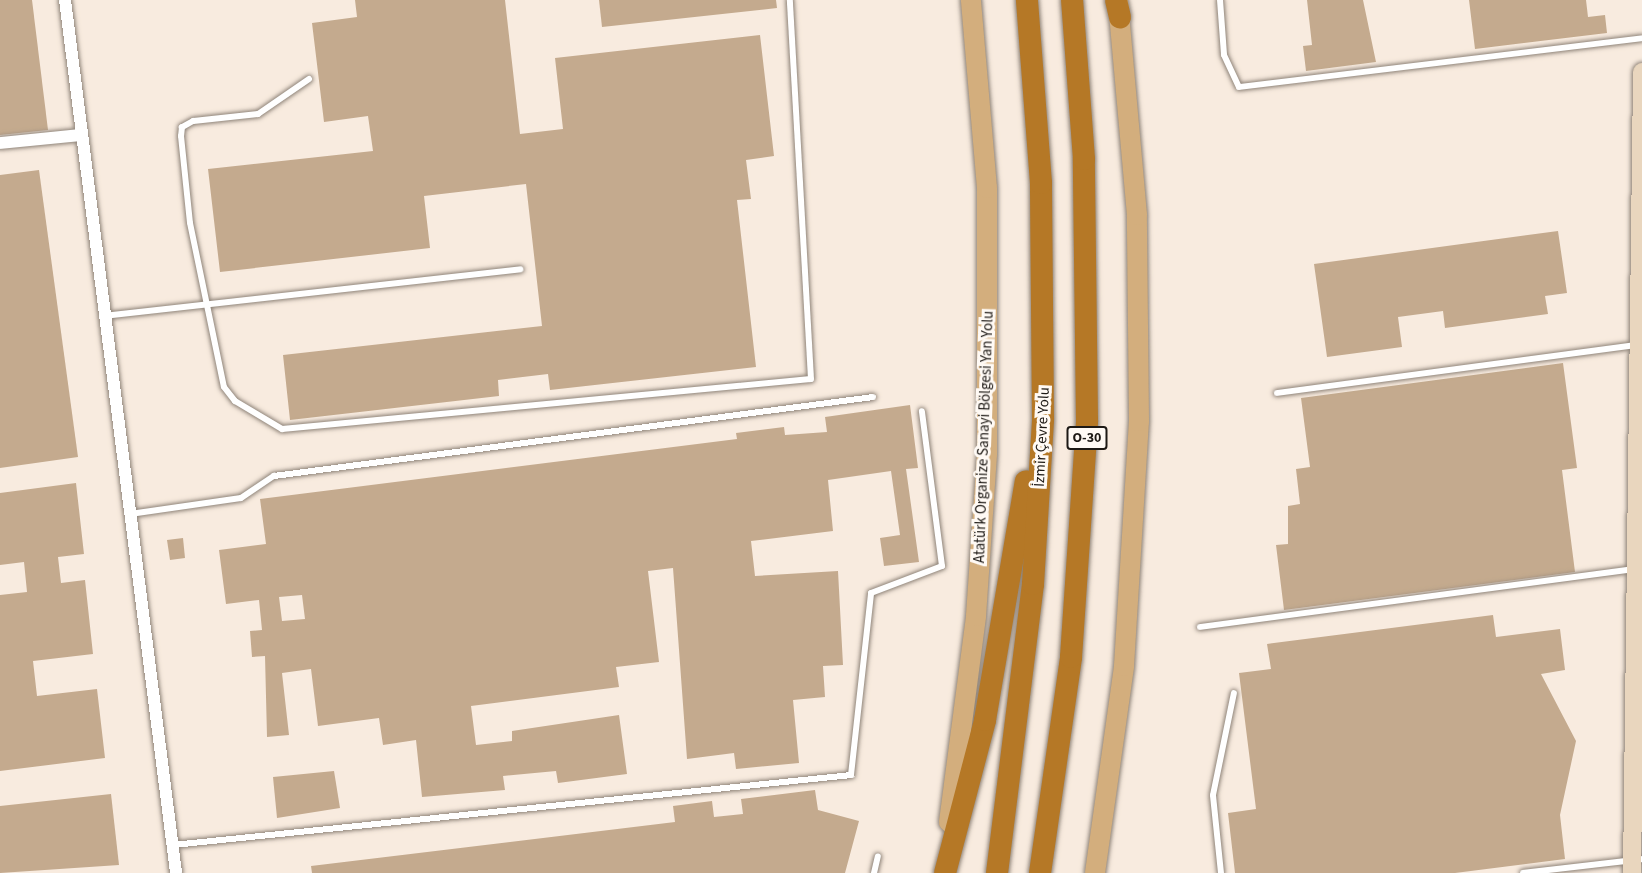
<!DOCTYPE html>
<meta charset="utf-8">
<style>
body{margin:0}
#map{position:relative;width:1642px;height:873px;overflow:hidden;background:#f8ebdf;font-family:"Source Sans 3",sans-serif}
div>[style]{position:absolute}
.building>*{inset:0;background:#c4aa8e}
.roads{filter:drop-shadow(0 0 2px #8f8479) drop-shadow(0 0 2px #8f8479)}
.lane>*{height:6px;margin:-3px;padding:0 3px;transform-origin:3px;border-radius:3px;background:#fff}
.street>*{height:12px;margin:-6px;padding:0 6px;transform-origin:6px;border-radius:6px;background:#fff}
.secondary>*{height:18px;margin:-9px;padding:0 9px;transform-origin:9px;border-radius:9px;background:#e9d6be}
.primary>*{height:20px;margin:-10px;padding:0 10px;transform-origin:10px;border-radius:10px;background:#d3ae7d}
.highway>*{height:22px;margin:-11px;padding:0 11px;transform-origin:11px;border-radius:11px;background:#b57826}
span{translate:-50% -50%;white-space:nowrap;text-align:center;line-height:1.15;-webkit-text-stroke:6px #fffaf5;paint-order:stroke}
.shield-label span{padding:2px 4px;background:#fffaf5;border:2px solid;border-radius:4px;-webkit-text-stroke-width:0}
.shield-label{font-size:14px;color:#1d1915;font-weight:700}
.street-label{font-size:15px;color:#1d1915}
</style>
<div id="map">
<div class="building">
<div style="clip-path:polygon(0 0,32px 0,48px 130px,0 135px)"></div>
<div style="clip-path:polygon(355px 0,505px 0,520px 134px,563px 129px,555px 58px,760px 35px,774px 156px,746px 160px,751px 199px,737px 200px,756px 367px,550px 390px,548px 374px,498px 380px,499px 396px,290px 420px,283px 355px,542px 326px,526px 184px,424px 196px,430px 248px,220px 272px,208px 169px,373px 151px,368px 116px,324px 122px,312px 23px,357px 17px)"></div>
<div style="clip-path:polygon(599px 0,776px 0,777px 8px,602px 27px)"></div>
<div style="clip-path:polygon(1307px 0,1363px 0,1376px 62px,1306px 71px,1303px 46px,1312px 45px)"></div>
<div style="clip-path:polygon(1469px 0,1586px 0,1588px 17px,1605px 15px,1607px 33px,1475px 49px)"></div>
<div style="clip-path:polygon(39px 170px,78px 457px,0 468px,0 175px)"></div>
<div style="clip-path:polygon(1558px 231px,1567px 293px,1545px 296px,1548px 314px,1445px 328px,1443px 311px,1398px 317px,1402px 347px,1327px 357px,1314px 264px)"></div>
<div style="clip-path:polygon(1563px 363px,1577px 468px,1562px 470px,1575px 572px,1284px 610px,1276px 545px,1288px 544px,1288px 506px,1300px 504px,1296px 469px,1310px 467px,1301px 398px)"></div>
<div style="clip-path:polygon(evenodd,910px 405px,918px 468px,906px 469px,919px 562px,884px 566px,880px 538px,900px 535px,891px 471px,828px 480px,833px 531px,751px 541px,755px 576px,838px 571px,843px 665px,823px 666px,825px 697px,793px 700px,799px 763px,736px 769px,734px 753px,687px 759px,673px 568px,648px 571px,659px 662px,616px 667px,619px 687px,471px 706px,476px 745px,512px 741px,512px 731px,619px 715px,627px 774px,558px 783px,556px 771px,503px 776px,505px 790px,422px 797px,416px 740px,383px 745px,379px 718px,318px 726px,311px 669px,282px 673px,289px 735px,267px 737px,265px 656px,252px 657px,250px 631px,262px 630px,259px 600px,226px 604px,219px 550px,266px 544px,260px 499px,737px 439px,736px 433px,784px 427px,785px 435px,827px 432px,825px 417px,910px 405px,302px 595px,305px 619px,282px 621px,279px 597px,302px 595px)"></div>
<div style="clip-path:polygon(76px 483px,84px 554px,58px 557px,61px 583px,85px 580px,93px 654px,33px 661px,37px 696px,97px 689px,105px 758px,0 771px,0 595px,27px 592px,24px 562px,0 565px,0 493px)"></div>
<div style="clip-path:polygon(183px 538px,185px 558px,170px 560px,167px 540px)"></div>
<div style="clip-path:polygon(1493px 615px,1496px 637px,1560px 629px,1565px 670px,1541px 674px,1576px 741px,1560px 815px,1565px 859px,1455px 873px,1235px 873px,1228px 813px,1256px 809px,1239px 673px,1271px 669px,1267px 644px)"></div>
<div style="clip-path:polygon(334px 771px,340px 808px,277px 818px,273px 777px)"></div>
<div style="clip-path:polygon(815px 790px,818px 810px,859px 821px,845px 873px,312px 873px,311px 866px,675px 822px,673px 806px,712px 801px,714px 817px,743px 814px,741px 799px)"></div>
<div style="clip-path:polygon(111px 794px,119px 865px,0 873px,0 806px)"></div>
</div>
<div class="roads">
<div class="lane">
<div style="left:1220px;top:0;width:55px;rotate:85.8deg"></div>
<div style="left:1224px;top:55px;width:35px;rotate:65deg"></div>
<div style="left:1239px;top:87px;width:406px;rotate:-6.9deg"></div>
<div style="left:309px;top:79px;width:62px;rotate:145.5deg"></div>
<div style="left:258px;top:114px;width:65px;rotate:173.9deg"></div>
<div style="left:193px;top:121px;width:13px;rotate:151deg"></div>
<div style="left:182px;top:127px;width:9px;rotate:96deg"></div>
<div style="left:181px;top:136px;width:87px;rotate:84.1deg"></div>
<div style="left:190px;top:223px;width:167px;rotate:78.3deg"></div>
<div style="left:224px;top:387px;width:18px;rotate:52deg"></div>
<div style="left:235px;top:401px;width:55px;rotate:30.8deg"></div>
<div style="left:282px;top:429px;width:531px;rotate:-5.4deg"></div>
<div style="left:811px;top:379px;width:380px;rotate:-93.2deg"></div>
<div style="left:104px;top:316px;width:419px;rotate:-6.4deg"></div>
<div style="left:1277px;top:393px;width:363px;rotate:-7.6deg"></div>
<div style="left:130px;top:514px;width:112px;rotate:-8.2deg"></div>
<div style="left:241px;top:498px;width:40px;rotate:-34deg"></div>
<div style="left:274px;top:476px;width:604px;rotate:-7.51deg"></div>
<div style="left:1200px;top:627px;width:439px;rotate:-7.6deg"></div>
<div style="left:173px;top:845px;width:682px;rotate:-5.89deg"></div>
<div style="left:851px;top:775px;width:183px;rotate:-83.7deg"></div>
<div style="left:871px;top:593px;width:76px;rotate:-20.8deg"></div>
<div style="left:942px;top:566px;width:156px;rotate:-97.4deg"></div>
<div style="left:874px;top:873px;width:17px;rotate:-77deg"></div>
<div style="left:1221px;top:873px;width:78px;rotate:-95.9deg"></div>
<div style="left:1213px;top:795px;width:104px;rotate:-78.4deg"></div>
<div style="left:1523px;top:873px;width:120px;rotate:-6.7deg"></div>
</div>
<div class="street">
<div style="left:65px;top:0;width:880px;rotate:82.75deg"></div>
<div style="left:0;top:143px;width:80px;rotate:-5.7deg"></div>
</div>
<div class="secondary">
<div style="left:1632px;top:873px;width:801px;rotate:-89.28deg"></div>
</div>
<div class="primary">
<div style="left:949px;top:822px;width:208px;rotate:-82.5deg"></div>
<div style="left:976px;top:616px;width:163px;rotate:-86.1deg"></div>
<div style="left:987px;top:453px;width:265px;rotate:-90deg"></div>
<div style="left:987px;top:188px;width:189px;rotate:-94.9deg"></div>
<div style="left:1095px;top:873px;width:209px;rotate:-82deg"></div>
<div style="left:1124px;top:666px;width:245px;rotate:-86.5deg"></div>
<div style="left:1139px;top:421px;width:206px;rotate:-90.6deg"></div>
<div style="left:1137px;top:215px;width:213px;rotate:-95.1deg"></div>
</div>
<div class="highway">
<div style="left:1116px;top:0;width:18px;rotate:77deg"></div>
<div style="left:945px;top:873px;width:158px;rotate:-75.3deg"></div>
<div style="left:985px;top:720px;width:242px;rotate:-80.3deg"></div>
<div style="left:997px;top:873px;width:291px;rotate:-82.9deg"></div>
<div style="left:1033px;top:584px;width:165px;rotate:-86.5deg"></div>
<div style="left:1043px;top:419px;width:236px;rotate:-90.5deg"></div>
<div style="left:1041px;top:183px;width:184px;rotate:-94.4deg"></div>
<div style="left:1040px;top:873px;width:218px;rotate:-81.8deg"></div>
<div style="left:1071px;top:657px;width:237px;rotate:-86.1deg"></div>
<div style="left:1087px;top:421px;width:262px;rotate:-90.7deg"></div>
<div style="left:1084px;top:159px;width:159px;rotate:-94.3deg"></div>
</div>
</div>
<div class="shield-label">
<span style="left:1087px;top:438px">O-30</span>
</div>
<div class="street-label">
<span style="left:984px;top:437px;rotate:-88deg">Atatürk Organize Sanayi Bölgesi Yan Yolu</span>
<span style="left:1042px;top:437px;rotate:-87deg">İzmir Çevre Yolu</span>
</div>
</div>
